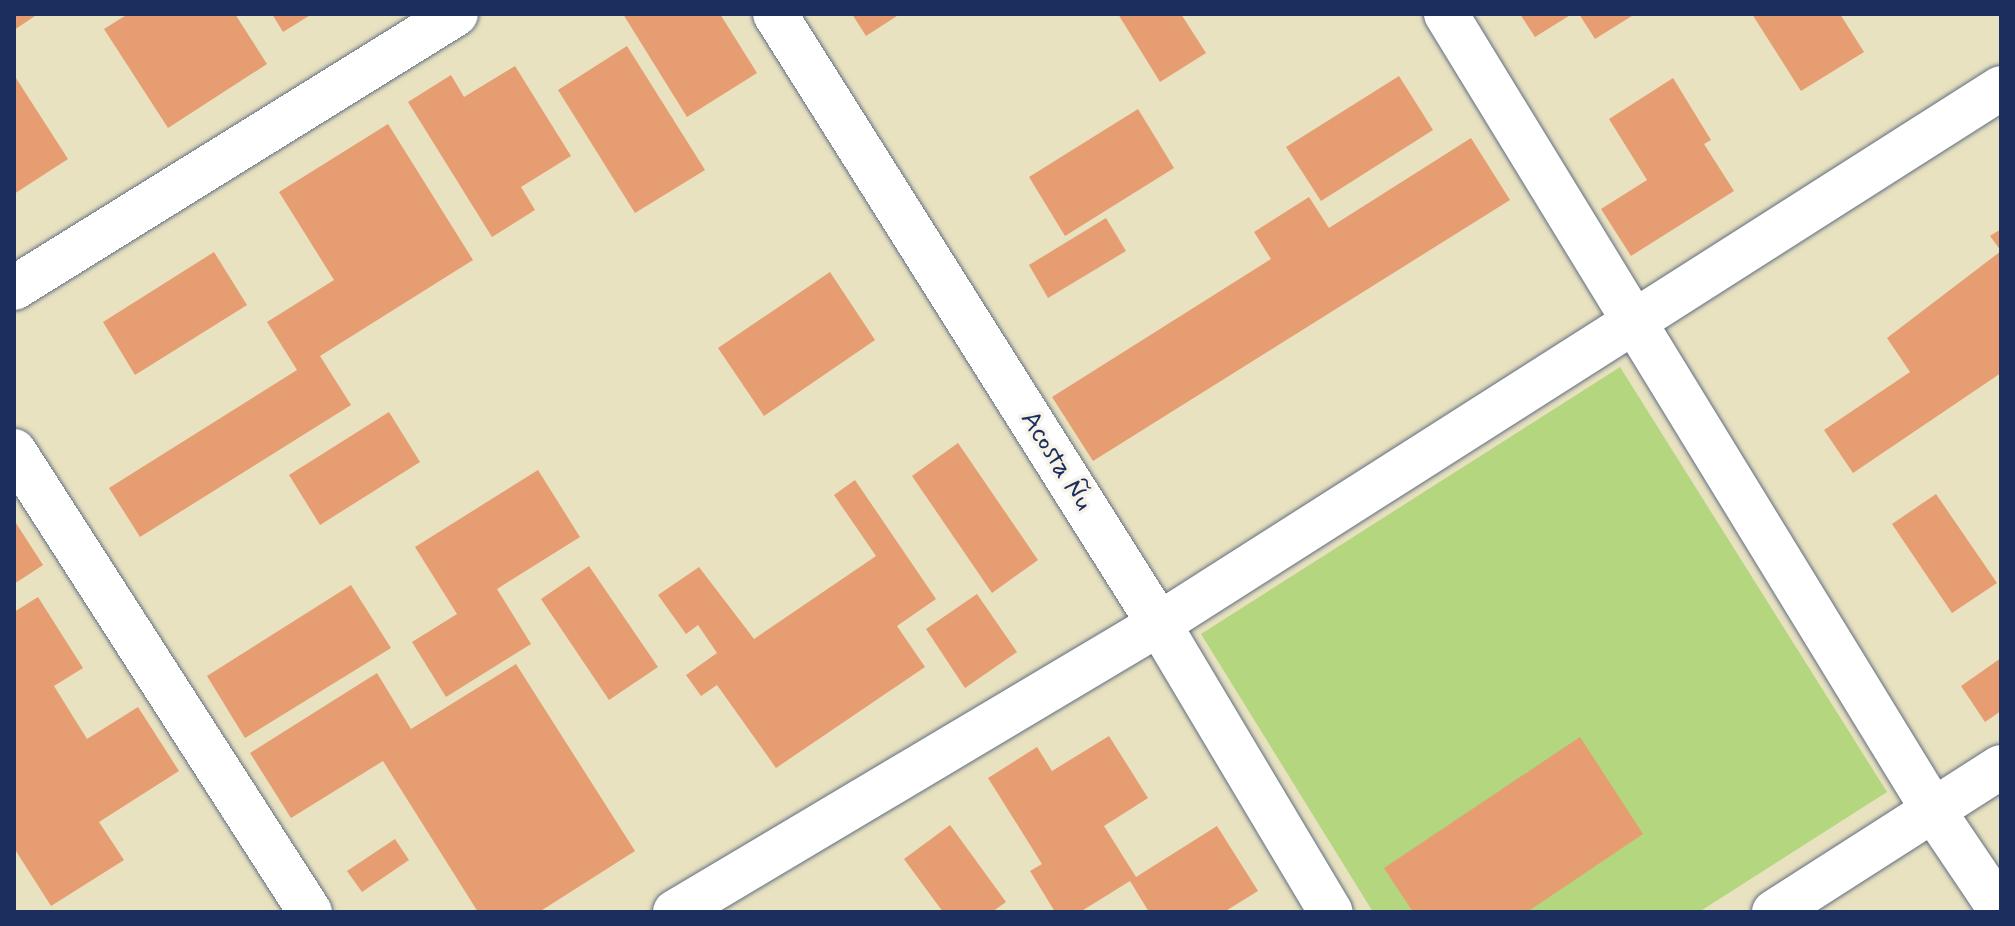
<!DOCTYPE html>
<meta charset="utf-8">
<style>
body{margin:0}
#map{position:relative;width:2015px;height:926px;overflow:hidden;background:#e8e2c0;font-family:Mynerve,sans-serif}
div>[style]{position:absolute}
.green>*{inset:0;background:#b3d67f}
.building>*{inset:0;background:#e79d72}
.roads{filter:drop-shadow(0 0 2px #636e80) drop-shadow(0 0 2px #636e80)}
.minor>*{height:44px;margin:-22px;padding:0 22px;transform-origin:22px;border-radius:22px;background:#fff}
span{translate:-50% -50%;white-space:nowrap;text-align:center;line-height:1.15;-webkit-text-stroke:7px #f7f3e8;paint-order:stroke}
.street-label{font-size:28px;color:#1b2f5e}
.frame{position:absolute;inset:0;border:16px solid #1b2f5e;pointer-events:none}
</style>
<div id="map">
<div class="green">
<div style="clip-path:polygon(1620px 367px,1887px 792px,1699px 912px,1373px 912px,1201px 634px)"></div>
</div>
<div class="building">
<div style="clip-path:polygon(14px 14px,38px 14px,14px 30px)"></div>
<div style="clip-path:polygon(128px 14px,235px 14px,267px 64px,168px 128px,104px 29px)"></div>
<div style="clip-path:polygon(272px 14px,312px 14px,283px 32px)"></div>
<div style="clip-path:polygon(623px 14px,720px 14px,757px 73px,687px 117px)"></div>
<div style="clip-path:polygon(852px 14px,900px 14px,866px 36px)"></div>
<div style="clip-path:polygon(1118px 14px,1181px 14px,1206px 53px,1160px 82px)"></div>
<div style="clip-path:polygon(1520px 14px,1572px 14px,1535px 37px)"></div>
<div style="clip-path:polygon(1579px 14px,1635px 14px,1595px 39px)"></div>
<div style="clip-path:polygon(1752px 14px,1840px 14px,1864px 52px,1801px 91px)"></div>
<div style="clip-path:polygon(627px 46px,705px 170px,635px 213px,558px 90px)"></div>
<div style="clip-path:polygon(515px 66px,571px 156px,521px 187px,535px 210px,492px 237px,408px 102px,451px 75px,464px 97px)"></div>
<div style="clip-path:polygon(14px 75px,68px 159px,14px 194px)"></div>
<div style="clip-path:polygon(1399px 76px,1433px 130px,1321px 201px,1286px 147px)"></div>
<div style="clip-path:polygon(1673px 78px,1711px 140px,1704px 144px,1734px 191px,1631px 256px,1601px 209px,1647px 180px,1609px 119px)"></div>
<div style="clip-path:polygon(1138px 109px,1174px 168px,1065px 236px,1029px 177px)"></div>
<div style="clip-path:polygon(388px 124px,473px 260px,320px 356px,351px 405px,140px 537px,109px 488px,297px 370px,267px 322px,334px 280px,279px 192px)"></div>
<div style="clip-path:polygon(1471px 138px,1510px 200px,1093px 461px,1052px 397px,1271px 259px,1254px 232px,1309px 197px,1329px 228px)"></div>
<div style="clip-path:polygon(1106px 218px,1126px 251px,1048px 298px,1029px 265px)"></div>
<div style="clip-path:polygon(2001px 229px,2001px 373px,1853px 473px,1824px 430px,1910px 372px,1887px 338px,2001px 251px,1990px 236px)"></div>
<div style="clip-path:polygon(214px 252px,247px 305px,135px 375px,103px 322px)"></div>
<div style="clip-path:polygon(830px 272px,875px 340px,764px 416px,718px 348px)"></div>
<div style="clip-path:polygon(389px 412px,420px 462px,320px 525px,289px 475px)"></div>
<div style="clip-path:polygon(958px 443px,1038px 560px,992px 593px,912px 476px)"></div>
<div style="clip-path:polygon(538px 470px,580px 537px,497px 589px,531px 644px,446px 697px,412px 642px,457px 614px,415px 547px)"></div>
<div style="clip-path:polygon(855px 480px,936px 599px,897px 626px,925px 667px,776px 768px,717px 685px,701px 696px,686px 675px,717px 653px,698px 625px,686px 634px,658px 595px,699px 567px,754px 639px,876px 556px,834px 495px)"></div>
<div style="clip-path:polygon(1936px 494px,1997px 583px,1952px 613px,1892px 524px)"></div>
<div style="clip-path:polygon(14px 520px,43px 565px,14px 584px)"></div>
<div style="clip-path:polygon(589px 566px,658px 667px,609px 700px,541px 599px)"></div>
<div style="clip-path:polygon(351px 585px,391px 648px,245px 738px,207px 676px)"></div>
<div style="clip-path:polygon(977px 594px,1017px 652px,965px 688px,926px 629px)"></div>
<div style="clip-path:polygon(38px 597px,83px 668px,54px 686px,87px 739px,138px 707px,179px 771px,99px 822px,124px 860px,51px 906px,14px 848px,14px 612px)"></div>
<div style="clip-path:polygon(2001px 658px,2001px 711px,1985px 722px,1961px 686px)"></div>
<div style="clip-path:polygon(516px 664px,635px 851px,539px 912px,478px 912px,383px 761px,291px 818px,250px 753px,377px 673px,411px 729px)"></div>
<div style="clip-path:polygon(1109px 736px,1148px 798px,1104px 826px,1136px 877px,1217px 826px,1258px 891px,1224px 912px,1149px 912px,1130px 881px,1080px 912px,1055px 912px,1030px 871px,1042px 864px,988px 778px,1037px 747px,1052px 771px)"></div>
<div style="clip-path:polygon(1580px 737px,1643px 834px,1527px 912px,1413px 912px,1384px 868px)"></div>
<div style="clip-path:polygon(950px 825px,1006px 902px,992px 912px,943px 912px,904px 859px)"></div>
<div style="clip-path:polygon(395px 839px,409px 860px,362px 892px,347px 871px)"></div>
</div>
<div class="roads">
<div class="minor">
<div style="left:775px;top:14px;width:721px;rotate:57.81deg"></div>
<div style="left:1159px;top:624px;width:335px;rotate:59.2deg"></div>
<div style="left:1446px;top:14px;width:933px;rotate:58.54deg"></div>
<div style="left:1933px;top:810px;width:122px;rotate:56deg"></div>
<div style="left:14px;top:288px;width:520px;rotate:-31.8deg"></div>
<div style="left:14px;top:451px;width:548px;rotate:57.3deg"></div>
<div style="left:675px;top:912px;width:563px;rotate:-30.75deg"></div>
<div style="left:1159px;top:624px;width:998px;rotate:-32.48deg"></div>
<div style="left:1774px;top:912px;width:269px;rotate:-32.6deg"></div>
</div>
</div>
<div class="street-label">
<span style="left:1056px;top:461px;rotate:58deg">Acosta Ñu</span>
</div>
<div class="frame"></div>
</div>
